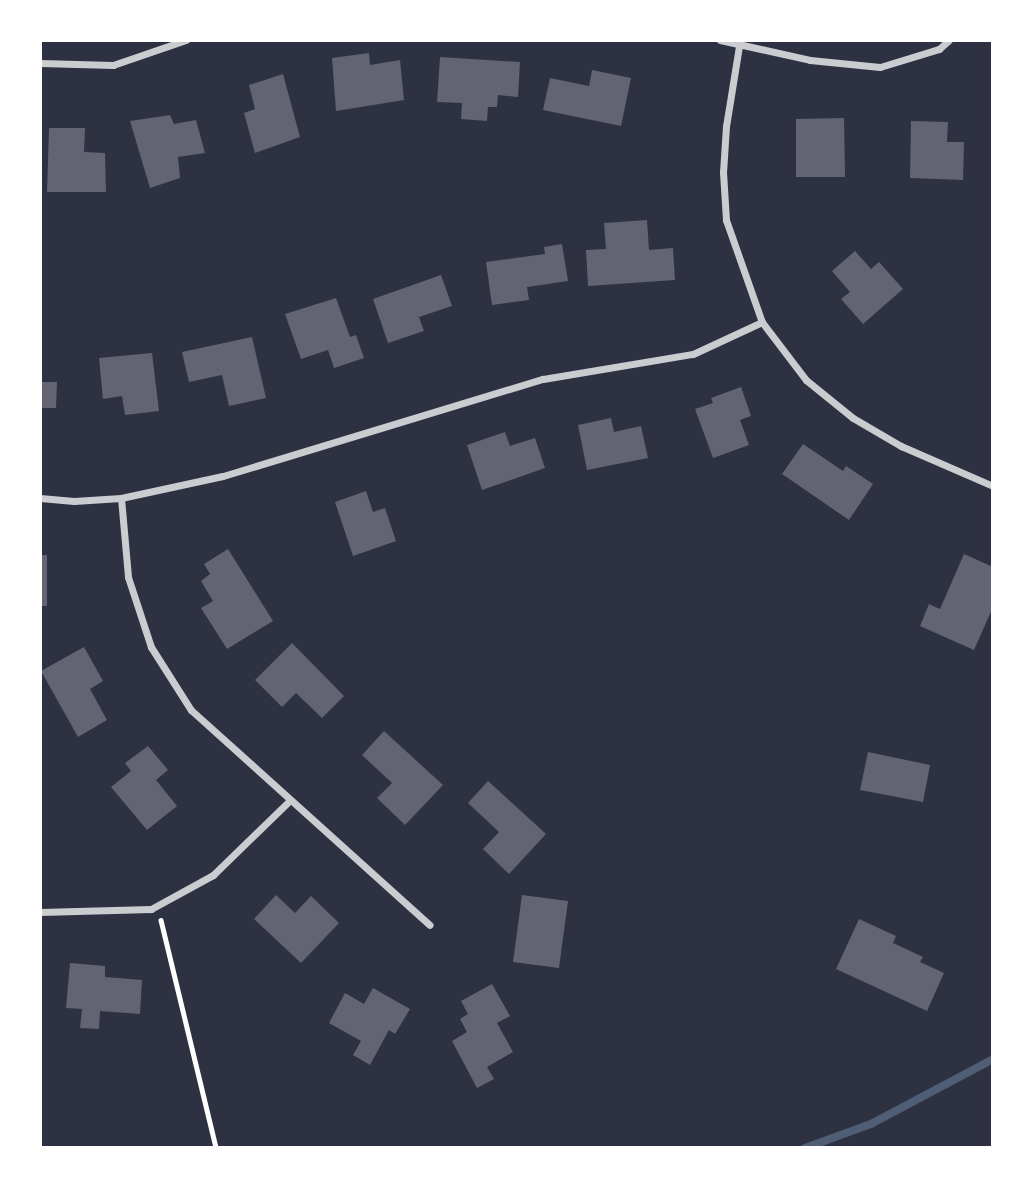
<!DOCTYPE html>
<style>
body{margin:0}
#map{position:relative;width:1033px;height:1188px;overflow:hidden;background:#2d3142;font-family:"Crimson Pro",serif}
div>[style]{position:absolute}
.stream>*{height:8px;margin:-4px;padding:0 4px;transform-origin:4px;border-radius:4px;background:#4f5d75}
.building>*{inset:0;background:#626471}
.path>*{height:4.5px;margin:-2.25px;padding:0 2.25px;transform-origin:2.25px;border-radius:2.25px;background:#fff}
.minor>*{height:7px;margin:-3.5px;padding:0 3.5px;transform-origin:3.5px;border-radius:3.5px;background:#caccd0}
span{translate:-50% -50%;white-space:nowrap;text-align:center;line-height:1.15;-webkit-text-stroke:7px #fff;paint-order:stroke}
.frame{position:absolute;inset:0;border:42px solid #fff;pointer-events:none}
</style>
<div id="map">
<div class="stream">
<div style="left:805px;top:1148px;width:70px;rotate:-20deg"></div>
<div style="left:871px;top:1124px;width:138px;rotate:-28deg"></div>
</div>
<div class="building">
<div style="clip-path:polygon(369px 53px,370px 65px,400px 60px,404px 100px,336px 111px,332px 58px)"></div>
<div style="clip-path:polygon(440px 57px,520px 62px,518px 97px,498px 95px,497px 107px,488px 107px,487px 121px,461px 119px,462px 103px,437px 102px)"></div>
<div style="clip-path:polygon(592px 70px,631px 78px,621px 126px,543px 110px,550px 78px,589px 86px)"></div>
<div style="clip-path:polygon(283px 74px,300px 137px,255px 153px,244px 113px,255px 109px,249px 85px)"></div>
<div style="clip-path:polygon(170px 115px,174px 124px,196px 120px,205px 153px,178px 157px,180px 178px,150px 188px,130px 121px)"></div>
<div style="clip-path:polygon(844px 118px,845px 177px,796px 177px,796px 119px)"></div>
<div style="clip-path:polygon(911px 121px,948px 122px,947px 142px,964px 142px,963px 180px,910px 178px)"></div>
<div style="clip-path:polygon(49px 128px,85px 128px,84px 152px,105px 153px,106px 192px,47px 192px)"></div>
<div style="clip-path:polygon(647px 220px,649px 250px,673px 248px,675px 280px,588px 286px,586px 250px,606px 249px,604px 223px)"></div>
<div style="clip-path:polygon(562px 244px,568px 281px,527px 287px,529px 300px,492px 305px,486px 262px,545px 254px,544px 247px)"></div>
<div style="clip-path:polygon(855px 251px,871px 269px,879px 262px,903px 289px,863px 324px,841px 299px,850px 292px,832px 271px)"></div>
<div style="clip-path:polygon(441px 275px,452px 306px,419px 317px,424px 331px,388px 343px,373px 299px)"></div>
<div style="clip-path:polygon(336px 298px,350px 337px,356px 335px,364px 358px,334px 368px,328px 350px,301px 359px,285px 314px)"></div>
<div style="clip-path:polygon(252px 337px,266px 398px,229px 406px,222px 375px,189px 382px,182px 352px)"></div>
<div style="clip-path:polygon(152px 353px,159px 411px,125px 415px,122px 396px,103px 399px,99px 358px)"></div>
<div style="clip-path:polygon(40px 382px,57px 382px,56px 408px,40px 408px)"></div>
<div style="clip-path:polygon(741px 387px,751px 416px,740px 420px,749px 445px,713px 458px,695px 409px,713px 403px,711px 398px)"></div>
<div style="clip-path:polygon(611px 418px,614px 432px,641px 426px,648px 458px,587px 470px,578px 425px)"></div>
<div style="clip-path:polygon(505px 432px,510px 446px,535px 438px,545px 468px,482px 490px,467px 445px)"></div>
<div style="clip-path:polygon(803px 444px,843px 471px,846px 466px,873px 484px,849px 520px,782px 474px)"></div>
<div style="clip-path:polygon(366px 491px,373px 512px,385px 508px,396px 541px,353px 556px,335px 502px)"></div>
<div style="clip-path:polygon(228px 549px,273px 621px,227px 649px,201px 608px,213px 601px,201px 581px,210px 574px,204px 564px)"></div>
<div style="clip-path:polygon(964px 554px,993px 567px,993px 607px,974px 650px,920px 626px,929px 604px,940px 609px)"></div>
<div style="clip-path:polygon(40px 555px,47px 555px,47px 606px,40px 606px)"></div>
<div style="clip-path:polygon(292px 643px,344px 696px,322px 718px,296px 693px,282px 707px,255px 680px)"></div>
<div style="clip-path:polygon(84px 647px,103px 681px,90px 689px,107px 720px,78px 737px,41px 671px)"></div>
<div style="clip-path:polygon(384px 731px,443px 785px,405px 825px,377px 798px,392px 783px,362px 755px)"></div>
<div style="clip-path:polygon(148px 746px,168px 770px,156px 780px,177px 806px,147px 830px,111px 787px,131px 771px,125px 763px)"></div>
<div style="clip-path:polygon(868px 752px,930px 765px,923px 802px,860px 790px)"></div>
<div style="clip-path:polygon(488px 781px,546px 834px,509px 874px,483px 849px,499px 832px,468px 803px)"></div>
<div style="clip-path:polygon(276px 895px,295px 913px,311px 896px,339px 923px,301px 963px,254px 919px)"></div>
<div style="clip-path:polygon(522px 895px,568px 901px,559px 968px,513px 962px)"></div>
<div style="clip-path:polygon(859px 919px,896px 936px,893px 943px,923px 957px,920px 962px,944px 973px,927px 1011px,836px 969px)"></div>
<div style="clip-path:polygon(70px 963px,105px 966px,105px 977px,142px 980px,140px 1014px,100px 1011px,99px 1029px,80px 1028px,82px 1009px,66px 1008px)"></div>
<div style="clip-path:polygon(492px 984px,510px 1016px,497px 1023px,513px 1052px,487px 1067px,494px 1079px,477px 1088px,452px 1041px,467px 1032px,460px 1019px,468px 1014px,461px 1001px)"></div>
<div style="clip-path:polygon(373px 988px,410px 1009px,395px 1034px,389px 1030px,370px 1065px,353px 1055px,361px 1041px,329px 1023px,345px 993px,364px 1004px)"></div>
</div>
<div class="path">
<div style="left:161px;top:920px;width:235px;rotate:76.4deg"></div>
</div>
<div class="minor">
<div style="left:720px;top:40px;width:92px;rotate:12.5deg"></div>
<div style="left:810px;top:60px;width:70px;rotate:5.7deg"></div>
<div style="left:880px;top:67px;width:62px;rotate:-17deg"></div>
<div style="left:939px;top:49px;width:13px;rotate:-42deg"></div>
<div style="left:739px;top:46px;width:81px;rotate:99.2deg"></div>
<div style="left:726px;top:126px;width:46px;rotate:93.7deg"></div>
<div style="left:723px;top:172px;width:48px;rotate:86.4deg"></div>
<div style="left:726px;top:220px;width:108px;rotate:70.6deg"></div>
<div style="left:762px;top:322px;width:73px;rotate:52.8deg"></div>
<div style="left:806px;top:380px;width:60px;rotate:39deg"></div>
<div style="left:853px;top:418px;width:56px;rotate:30.3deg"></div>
<div style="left:901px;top:446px;width:100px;rotate:23.5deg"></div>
<div style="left:40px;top:63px;width:73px;rotate:1.6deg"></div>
<div style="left:113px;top:65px;width:77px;rotate:-18.9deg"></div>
<div style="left:40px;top:498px;width:34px;rotate:5deg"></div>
<div style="left:74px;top:501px;width:47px;rotate:-3.7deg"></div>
<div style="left:121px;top:498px;width:104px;rotate:-12.2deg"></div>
<div style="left:223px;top:476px;width:334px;rotate:-16.9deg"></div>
<div style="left:543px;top:379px;width:152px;rotate:-9.5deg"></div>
<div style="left:693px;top:354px;width:76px;rotate:-24.9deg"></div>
<div style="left:121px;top:498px;width:79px;rotate:84.9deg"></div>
<div style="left:128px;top:577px;width:74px;rotate:71.8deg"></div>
<div style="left:151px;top:647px;width:75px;rotate:57.6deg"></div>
<div style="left:191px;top:710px;width:321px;rotate:42deg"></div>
<div style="left:40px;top:912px;width:111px;rotate:-1.5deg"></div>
<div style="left:151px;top:909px;width:71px;rotate:-28.7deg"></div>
<div style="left:213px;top:875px;width:107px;rotate:-44.2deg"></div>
</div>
<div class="frame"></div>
</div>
